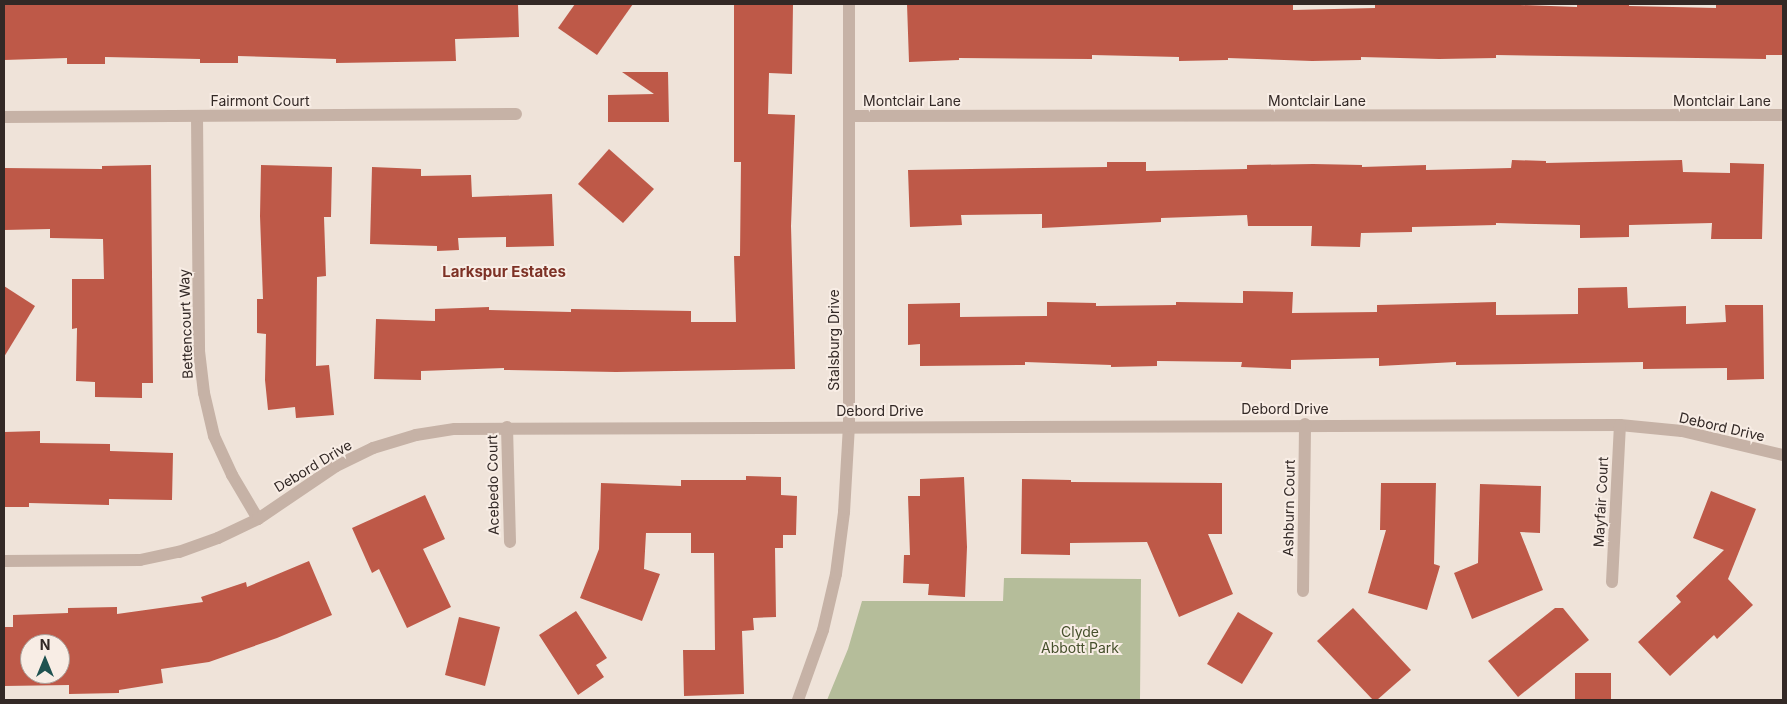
<!DOCTYPE html>
<style>
body{margin:0}
#map{position:relative;width:1787px;height:704px;overflow:hidden;background:#efe3d9;font-family:Inter,sans-serif}
div>[style]{position:absolute}
.green>*{inset:0;background:#b5bd9a}
.building>*{inset:0;background:#be5948}
.minor>*{height:12px;margin:-6px;padding:0 6px;transform-origin:6px;border-radius:6px;background:#c6b2a6}
span{translate:-50% -50%;white-space:nowrap;text-align:center;line-height:1.15;-webkit-text-stroke:4px #f8ede5;paint-order:stroke}
.street-label{font-size:14px;color:#332926}
.park-label{font-size:14px;color:#46502c}
.neighbourhood-label{font-size:15px;color:#7d3125;font-weight:700}
.frame{position:absolute;inset:0;border:5px solid #332926;pointer-events:none}
.north{position:absolute;left:20px;top:634px;width:50px;height:50px;box-sizing:border-box;background:#f8ede5;border:1px solid #a99f99;border-radius:50%;rotate:0deg;font-size:14px;font-weight:700;line-height:20px;text-align:center;color:#332926}
.north::after{content:'';display:block;margin:auto;width:18px;height:22px;background:#1f5250;clip-path:polygon(50% 0,100% 100%,50% 72%,0 100%)}
</style>
<div id="map">
<div class="green">
<div style="clip-path:polygon(1004px 578px,1141px 579px,1140px 700px,827px 700px,848px 649px,862px 601px,1003px 601px)"></div>
</div>
<div class="building">
<div style="clip-path:polygon(4px 4px,518px 4px,519px 37px,455px 39px,456px 61px,336px 63px,336px 59px,238px 56px,238px 63px,200px 63px,200px 59px,105px 57px,105px 64px,67px 64px,67px 58px,4px 60px)"></div>
<div style="clip-path:polygon(575px 4px,633px 4px,597px 55px,558px 28px)"></div>
<div style="clip-path:polygon(734px 4px,793px 4px,792px 74px,769px 73px,768px 114px,795px 115px,791px 226px,795px 369px,616px 372px,504px 370px,504px 368px,421px 371px,421px 380px,374px 379px,376px 319px,435px 321px,435px 309px,489px 307px,489px 310px,571px 312px,571px 309px,691px 311px,691px 322px,736px 322px,734px 256px,740px 256px,741px 162px,734px 162px)"></div>
<div style="clip-path:polygon(907px 4px,1293px 4px,1293px 10px,1375px 8px,1375px 4px,1495px 4px,1577px 7px,1577px 4px,1629px 4px,1629px 6px,1716px 8px,1716px 4px,1783px 4px,1783px 55px,1766px 55px,1766px 59px,1496px 55px,1496px 58px,1439px 59px,1361px 57px,1361px 60px,1312px 61px,1228px 58px,1228px 60px,1179px 61px,1179px 57px,1092px 55px,1092px 59px,959px 58px,959px 60px,909px 62px)"></div>
<div style="clip-path:polygon(622px 72px,668px 72px,669px 122px,608px 122px,608px 95px,654px 94px)"></div>
<div style="clip-path:polygon(609px 149px,654px 189px,623px 223px,578px 184px)"></div>
<div style="clip-path:polygon(1512px 160px,1546px 161px,1546px 163px,1682px 160px,1683px 172px,1730px 173px,1730px 163px,1764px 164px,1762px 239px,1711px 239px,1712px 223px,1629px 225px,1629px 237px,1580px 238px,1580px 225px,1496px 223px,1496px 225px,1412px 227px,1412px 232px,1361px 233px,1360px 247px,1311px 246px,1312px 226px,1248px 226px,1247px 215px,1161px 218px,1161px 222px,1042px 228px,1042px 214px,961px 215px,962px 225px,910px 227px,908px 170px,1107px 167px,1107px 162px,1146px 162px,1146px 171px,1247px 169px,1247px 165px,1313px 164px,1362px 165px,1362px 167px,1426px 165px,1426px 170px,1511px 168px)"></div>
<div style="clip-path:polygon(151px 165px,153px 383px,142px 383px,142px 398px,95px 397px,95px 382px,76px 381px,77px 328px,72px 329px,72px 279px,104px 279px,103px 239px,50px 238px,50px 229px,4px 230px,4px 168px,102px 169px,102px 166px)"></div>
<div style="clip-path:polygon(261px 165px,332px 167px,331px 217px,324px 217px,326px 276px,317px 277px,316px 366px,329px 365px,334px 415px,296px 418px,295px 407px,268px 410px,265px 380px,266px 334px,257px 333px,257px 299px,263px 299px,260px 216px)"></div>
<div style="clip-path:polygon(372px 167px,421px 169px,421px 176px,471px 175px,472px 197px,552px 194px,554px 246px,506px 247px,506px 237px,458px 238px,459px 250px,437px 251px,437px 246px,370px 244px)"></div>
<div style="clip-path:polygon(4px 286px,35px 306px,4px 357px)"></div>
<div style="clip-path:polygon(1627px 287px,1628px 308px,1686px 306px,1686px 324px,1726px 322px,1725px 305px,1763px 305px,1764px 379px,1727px 380px,1727px 368px,1643px 369px,1643px 362px,1456px 365px,1456px 362px,1379px 366px,1379px 358px,1291px 360px,1291px 369px,1241px 367px,1242px 362px,1157px 361px,1157px 366px,1111px 367px,1111px 365px,1025px 362px,1025px 365px,920px 366px,920px 344px,908px 345px,908px 304px,960px 303px,960px 317px,1047px 316px,1047px 302px,1096px 303px,1096px 306px,1176px 305px,1176px 302px,1243px 303px,1243px 291px,1293px 292px,1292px 313px,1377px 312px,1377px 305px,1496px 302px,1496px 315px,1578px 314px,1578px 288px)"></div>
<div style="clip-path:polygon(40px 431px,40px 443px,110px 444px,110px 451px,173px 453px,172px 500px,109px 499px,109px 505px,29px 503px,29px 507px,4px 507px,4px 432px)"></div>
<div style="clip-path:polygon(746px 476px,781px 477px,781px 495px,797px 496px,796px 535px,783px 535px,783px 548px,775px 548px,776px 617px,753px 618px,754px 630px,742px 631px,744px 694px,684px 696px,683px 650px,715px 650px,714px 553px,691px 553px,691px 533px,646px 533px,644px 569px,660px 574px,642px 621px,580px 598px,599px 549px,601px 483px,681px 486px,681px 480px,746px 480px)"></div>
<div style="clip-path:polygon(964px 477px,967px 547px,965px 597px,928px 595px,929px 584px,903px 583px,904px 555px,910px 555px,908px 496px,920px 496px,920px 479px)"></div>
<div style="clip-path:polygon(1022px 479px,1071px 480px,1071px 482px,1222px 483px,1222px 534px,1208px 534px,1233px 594px,1179px 617px,1147px 542px,1070px 543px,1070px 555px,1021px 554px)"></div>
<div style="clip-path:polygon(1381px 483px,1436px 483px,1434px 564px,1440px 566px,1427px 610px,1368px 593px,1386px 530px,1380px 530px)"></div>
<div style="clip-path:polygon(1480px 484px,1541px 486px,1540px 533px,1520px 532px,1543px 590px,1472px 619px,1454px 573px,1478px 563px)"></div>
<div style="clip-path:polygon(1711px 491px,1756px 509px,1728px 579px,1753px 605px,1717px 639px,1714px 635px,1670px 676px,1638px 642px,1681px 602px,1676px 596px,1724px 550px,1693px 538px)"></div>
<div style="clip-path:polygon(425px 495px,445px 539px,423px 549px,451px 607px,407px 628px,379px 569px,372px 573px,352px 528px)"></div>
<div style="clip-path:polygon(evenodd,309px 561px,332px 615px,277px 638px,209px 662px,161px 669px,163px 683px,119px 690px,119px 693px,69px 694px,69px 685px,4px 686px,4px 627px,13px 627px,13px 615px,68px 613px,68px 608px,117px 607px,117px 614px,203px 602px,201px 597px,246px 582px,247px 587px,309px 561px,30px 644px,60px 644px,60px 674px,30px 674px,30px 644px)"></div>
<div style="clip-path:polygon(1353px 608px,1411px 670px,1377px 700px,1373px 700px,1317px 641px)"></div>
<div style="clip-path:polygon(1555px 608px,1563px 608px,1589px 640px,1518px 697px,1488px 661px)"></div>
<div style="clip-path:polygon(576px 611px,607px 658px,596px 665px,604px 677px,578px 695px,539px 635px)"></div>
<div style="clip-path:polygon(1238px 612px,1273px 633px,1242px 684px,1207px 664px)"></div>
<div style="clip-path:polygon(459px 617px,500px 627px,485px 686px,445px 675px)"></div>
<div style="clip-path:polygon(1575px 673px,1611px 673px,1611px 700px,1575px 700px)"></div>
</div>
<div class="minor">
<div style="left:197px;top:116px;width:235px;rotate:89.5deg"></div>
<div style="left:199px;top:351px;width:42px;rotate:83.2deg"></div>
<div style="left:204px;top:393px;width:44px;rotate:76.9deg"></div>
<div style="left:214px;top:436px;width:43px;rotate:65.2deg"></div>
<div style="left:232px;top:475px;width:51px;rotate:59.4deg"></div>
<div style="left:850px;top:116px;width:933px;rotate:-0.06deg"></div>
<div style="left:4px;top:117px;width:512px;rotate:-0.34deg"></div>
<div style="left:507px;top:427px;width:115px;rotate:88.5deg"></div>
<div style="left:4px;top:561px;width:136px;rotate:-0.4deg"></div>
<div style="left:140px;top:560px;width:40px;rotate:-12deg"></div>
<div style="left:179px;top:552px;width:41px;rotate:-19.7deg"></div>
<div style="left:218px;top:538px;width:44px;rotate:-25.4deg"></div>
<div style="left:258px;top:519px;width:94px;rotate:-34.2deg"></div>
<div style="left:336px;top:466px;width:41px;rotate:-25.9deg"></div>
<div style="left:373px;top:448px;width:45px;rotate:-16.8deg"></div>
<div style="left:416px;top:435px;width:39px;rotate:-9deg"></div>
<div style="left:455px;top:429px;width:1165px;rotate:-0.2deg"></div>
<div style="left:1620px;top:425px;width:62px;rotate:5.5deg"></div>
<div style="left:1682px;top:431px;width:104px;rotate:13.4deg"></div>
<div style="left:1612px;top:582px;width:157px;rotate:-87.1deg"></div>
<div style="left:1303px;top:591px;width:167px;rotate:-89.3deg"></div>
<div style="left:798px;top:700px;width:74px;rotate:-70.3deg"></div>
<div style="left:823px;top:630px;width:57px;rotate:-76.9deg"></div>
<div style="left:836px;top:574px;width:63px;rotate:-82.6deg"></div>
<div style="left:844px;top:512px;width:86px;rotate:-86.7deg"></div>
<div style="left:849px;top:426px;width:422px;rotate:-90deg"></div>
</div>
<div class="street-label">
<span style="left:260px;top:101px">Fairmont Court</span>
<span style="left:912px;top:101px">Montclair Lane</span>
<span style="left:1317px;top:101px">Montclair Lane</span>
<span style="left:1722px;top:101px">Montclair Lane</span>
<span style="left:186px;top:324px;rotate:-92deg">Bettencourt Way</span>
<span style="left:834px;top:340px;rotate:-90deg">Stalsburg Drive</span>
<span style="left:1285px;top:409px">Debord Drive</span>
<span style="left:880px;top:411px">Debord Drive</span>
<span style="left:1722px;top:427px;rotate:13deg">Debord Drive</span>
<span style="left:313px;top:466px;rotate:-31deg">Debord Drive</span>
<span style="left:493px;top:485px;rotate:-91deg">Acebedo Court</span>
<span style="left:1601px;top:502px;rotate:-87deg">Mayfair Court</span>
<span style="left:1289px;top:508px;rotate:-89deg">Ashburn Court</span>
</div>
<div class="park-label">
<span style="left:1080px;top:640px">Clyde<br>Abbott Park</span>
</div>
<div class="neighbourhood-label">
<span style="left:504px;top:272px">Larkspur Estates</span>
</div>
<div class="frame"></div>
<div class="north">N</div>
</div>
